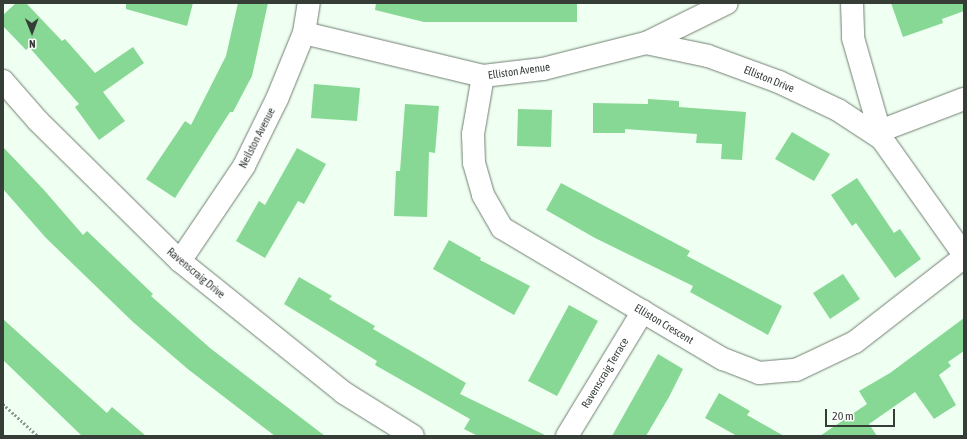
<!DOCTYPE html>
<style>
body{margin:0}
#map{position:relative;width:967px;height:439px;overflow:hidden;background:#effff1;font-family:"Asap Condensed",sans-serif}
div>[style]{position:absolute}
.building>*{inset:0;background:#87d895}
.path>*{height:2.5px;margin-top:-1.25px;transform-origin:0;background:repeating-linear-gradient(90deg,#8f9a91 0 2px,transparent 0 4px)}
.roads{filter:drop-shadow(0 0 1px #717f73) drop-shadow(0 0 1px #717f73)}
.minor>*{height:22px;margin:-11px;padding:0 11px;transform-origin:11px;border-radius:11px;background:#fff}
span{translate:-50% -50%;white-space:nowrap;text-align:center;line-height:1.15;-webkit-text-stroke:4px #fff;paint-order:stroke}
.street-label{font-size:11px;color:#363d37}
.frame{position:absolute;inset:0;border:4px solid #363d37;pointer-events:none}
.north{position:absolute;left:12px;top:12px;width:40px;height:40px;-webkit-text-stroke:3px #fff;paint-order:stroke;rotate:179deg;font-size:11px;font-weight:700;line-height:16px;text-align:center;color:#363d37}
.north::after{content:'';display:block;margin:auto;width:14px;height:18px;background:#363d37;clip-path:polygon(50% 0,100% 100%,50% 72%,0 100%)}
.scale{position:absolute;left:825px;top:409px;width:70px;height:18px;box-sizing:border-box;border:2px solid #363d37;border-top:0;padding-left:5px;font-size:12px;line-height:14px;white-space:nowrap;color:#363d37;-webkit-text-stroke:3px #fff;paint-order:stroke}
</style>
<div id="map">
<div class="building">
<div style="clip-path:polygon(16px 3px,26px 3px,62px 41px,65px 39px,95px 73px,133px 47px,144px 63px,103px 92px,125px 121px,99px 140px,75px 107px,79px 104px,29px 47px,26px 50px,3px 26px,3px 15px)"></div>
<div style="clip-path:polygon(126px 3px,193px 3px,187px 26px,126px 9px)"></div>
<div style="clip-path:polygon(238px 3px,268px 3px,252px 76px,233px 112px,230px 112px,175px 198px,146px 179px,185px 121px,191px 125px,226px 56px)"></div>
<div style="clip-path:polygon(376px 3px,577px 3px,577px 22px,424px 22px,375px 10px)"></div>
<div style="clip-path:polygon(891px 3px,964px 3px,964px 11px,942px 19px,943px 23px,903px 37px)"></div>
<div style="clip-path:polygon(314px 84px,360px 88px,357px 121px,311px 118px)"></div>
<div style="clip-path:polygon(648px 99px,679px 101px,679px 107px,746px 112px,742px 160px,721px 159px,722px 144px,696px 143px,697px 134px,625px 129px,625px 133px,593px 133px,593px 103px,648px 104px)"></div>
<div style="clip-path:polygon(405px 104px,439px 106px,435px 153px,429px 152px,427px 217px,394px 216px,396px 171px,400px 171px)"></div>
<div style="clip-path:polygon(518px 109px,552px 110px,551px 147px,517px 146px)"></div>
<div style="clip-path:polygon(792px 132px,830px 154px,814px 181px,775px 159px)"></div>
<div style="clip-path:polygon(3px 147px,44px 190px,83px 235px,87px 231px,153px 294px,151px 296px,210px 348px,325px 436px,275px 436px,189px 370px,133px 322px,46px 238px,3px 189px)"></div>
<div style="clip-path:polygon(297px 148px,326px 164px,304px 204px,298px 201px,265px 258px,236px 241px,259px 201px,265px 205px)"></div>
<div style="clip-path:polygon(857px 178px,894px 233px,900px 229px,921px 259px,895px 278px,856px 223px,852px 226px,831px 195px)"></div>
<div style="clip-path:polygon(561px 183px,690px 251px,687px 256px,782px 306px,768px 335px,690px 292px,693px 286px,595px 238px,546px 210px)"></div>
<div style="clip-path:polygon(449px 240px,481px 258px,480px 260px,530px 286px,514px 315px,433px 269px)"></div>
<div style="clip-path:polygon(843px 274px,860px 299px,830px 319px,813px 293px)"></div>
<div style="clip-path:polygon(299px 277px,332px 296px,329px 299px,375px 326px,373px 329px,466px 383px,460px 394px,547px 436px,478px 436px,464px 429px,470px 419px,375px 365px,377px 361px,284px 304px)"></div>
<div style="clip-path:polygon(569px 305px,598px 321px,557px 396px,528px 381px)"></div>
<div style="clip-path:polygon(964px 318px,964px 351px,948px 362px,951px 366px,939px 375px,956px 405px,934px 419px,915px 392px,869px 424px,877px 436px,820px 436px,867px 404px,859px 391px,890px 373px)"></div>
<div style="clip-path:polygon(3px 319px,107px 413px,112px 407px,146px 436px,82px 436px,3px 360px)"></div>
<div style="clip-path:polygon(658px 354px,683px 369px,669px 397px,646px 436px,612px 436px)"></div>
<div style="clip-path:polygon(719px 393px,750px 411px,747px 415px,784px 436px,737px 436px,705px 418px)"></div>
</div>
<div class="path">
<div style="left:3px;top:404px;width:47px;rotate:42.4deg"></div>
</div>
<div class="roads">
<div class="minor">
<div style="left:852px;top:3px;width:35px;rotate:88deg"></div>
<div style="left:853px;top:38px;width:105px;rotate:74deg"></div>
<div style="left:882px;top:139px;width:142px;rotate:54.7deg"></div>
<div style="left:304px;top:33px;width:184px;rotate:13.5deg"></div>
<div style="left:483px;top:76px;width:60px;rotate:-6.7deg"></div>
<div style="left:543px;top:69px;width:106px;rotate:-14.2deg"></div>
<div style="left:646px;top:43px;width:90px;rotate:-26.3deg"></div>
<div style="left:646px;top:43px;width:63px;rotate:11.8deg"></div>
<div style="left:708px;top:56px;width:76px;rotate:20.1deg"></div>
<div style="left:779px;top:82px;width:65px;rotate:25.4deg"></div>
<div style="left:838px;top:110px;width:53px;rotate:33.4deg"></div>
<div style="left:483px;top:76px;width:59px;rotate:99.8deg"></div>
<div style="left:473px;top:134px;width:29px;rotate:88deg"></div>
<div style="left:474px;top:163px;width:33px;rotate:74deg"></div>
<div style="left:483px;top:195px;width:38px;rotate:60deg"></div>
<div style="left:502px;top:228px;width:257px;rotate:30.7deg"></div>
<div style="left:723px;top:359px;width:39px;rotate:21deg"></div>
<div style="left:759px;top:373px;width:37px;rotate:-5deg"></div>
<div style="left:796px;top:370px;width:65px;rotate:-25.4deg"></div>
<div style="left:855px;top:342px;width:138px;rotate:-37.9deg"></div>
<div style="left:3px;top:81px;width:53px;rotate:48.8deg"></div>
<div style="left:38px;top:121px;width:199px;rotate:44.6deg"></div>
<div style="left:180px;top:261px;width:211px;rotate:38.8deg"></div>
<div style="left:344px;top:393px;width:81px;rotate:31.9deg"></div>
<div style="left:880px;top:131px;width:90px;rotate:-20.9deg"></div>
<div style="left:180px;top:261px;width:115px;rotate:-56deg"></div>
<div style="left:244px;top:166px;width:75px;rotate:-63.8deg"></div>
<div style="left:277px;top:99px;width:71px;rotate:-67.8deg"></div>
<div style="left:304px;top:33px;width:30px;rotate:-81deg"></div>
<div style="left:567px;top:436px;width:146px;rotate:-58.7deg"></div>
</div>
</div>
<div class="street-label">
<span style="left:519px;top:71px;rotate:-8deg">Elliston Avenue</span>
<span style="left:769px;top:79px;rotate:22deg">Elliston Drive</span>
<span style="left:257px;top:138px;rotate:-63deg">Neilston Avenue</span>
<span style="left:196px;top:273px;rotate:40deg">Ravenscraig Drive</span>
<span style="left:664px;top:324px;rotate:31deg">Elliston Crescent</span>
<span style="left:605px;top:373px;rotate:-59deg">Ravenscraig Terrace</span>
</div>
<div class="frame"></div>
<div class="north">N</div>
<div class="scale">20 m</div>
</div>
